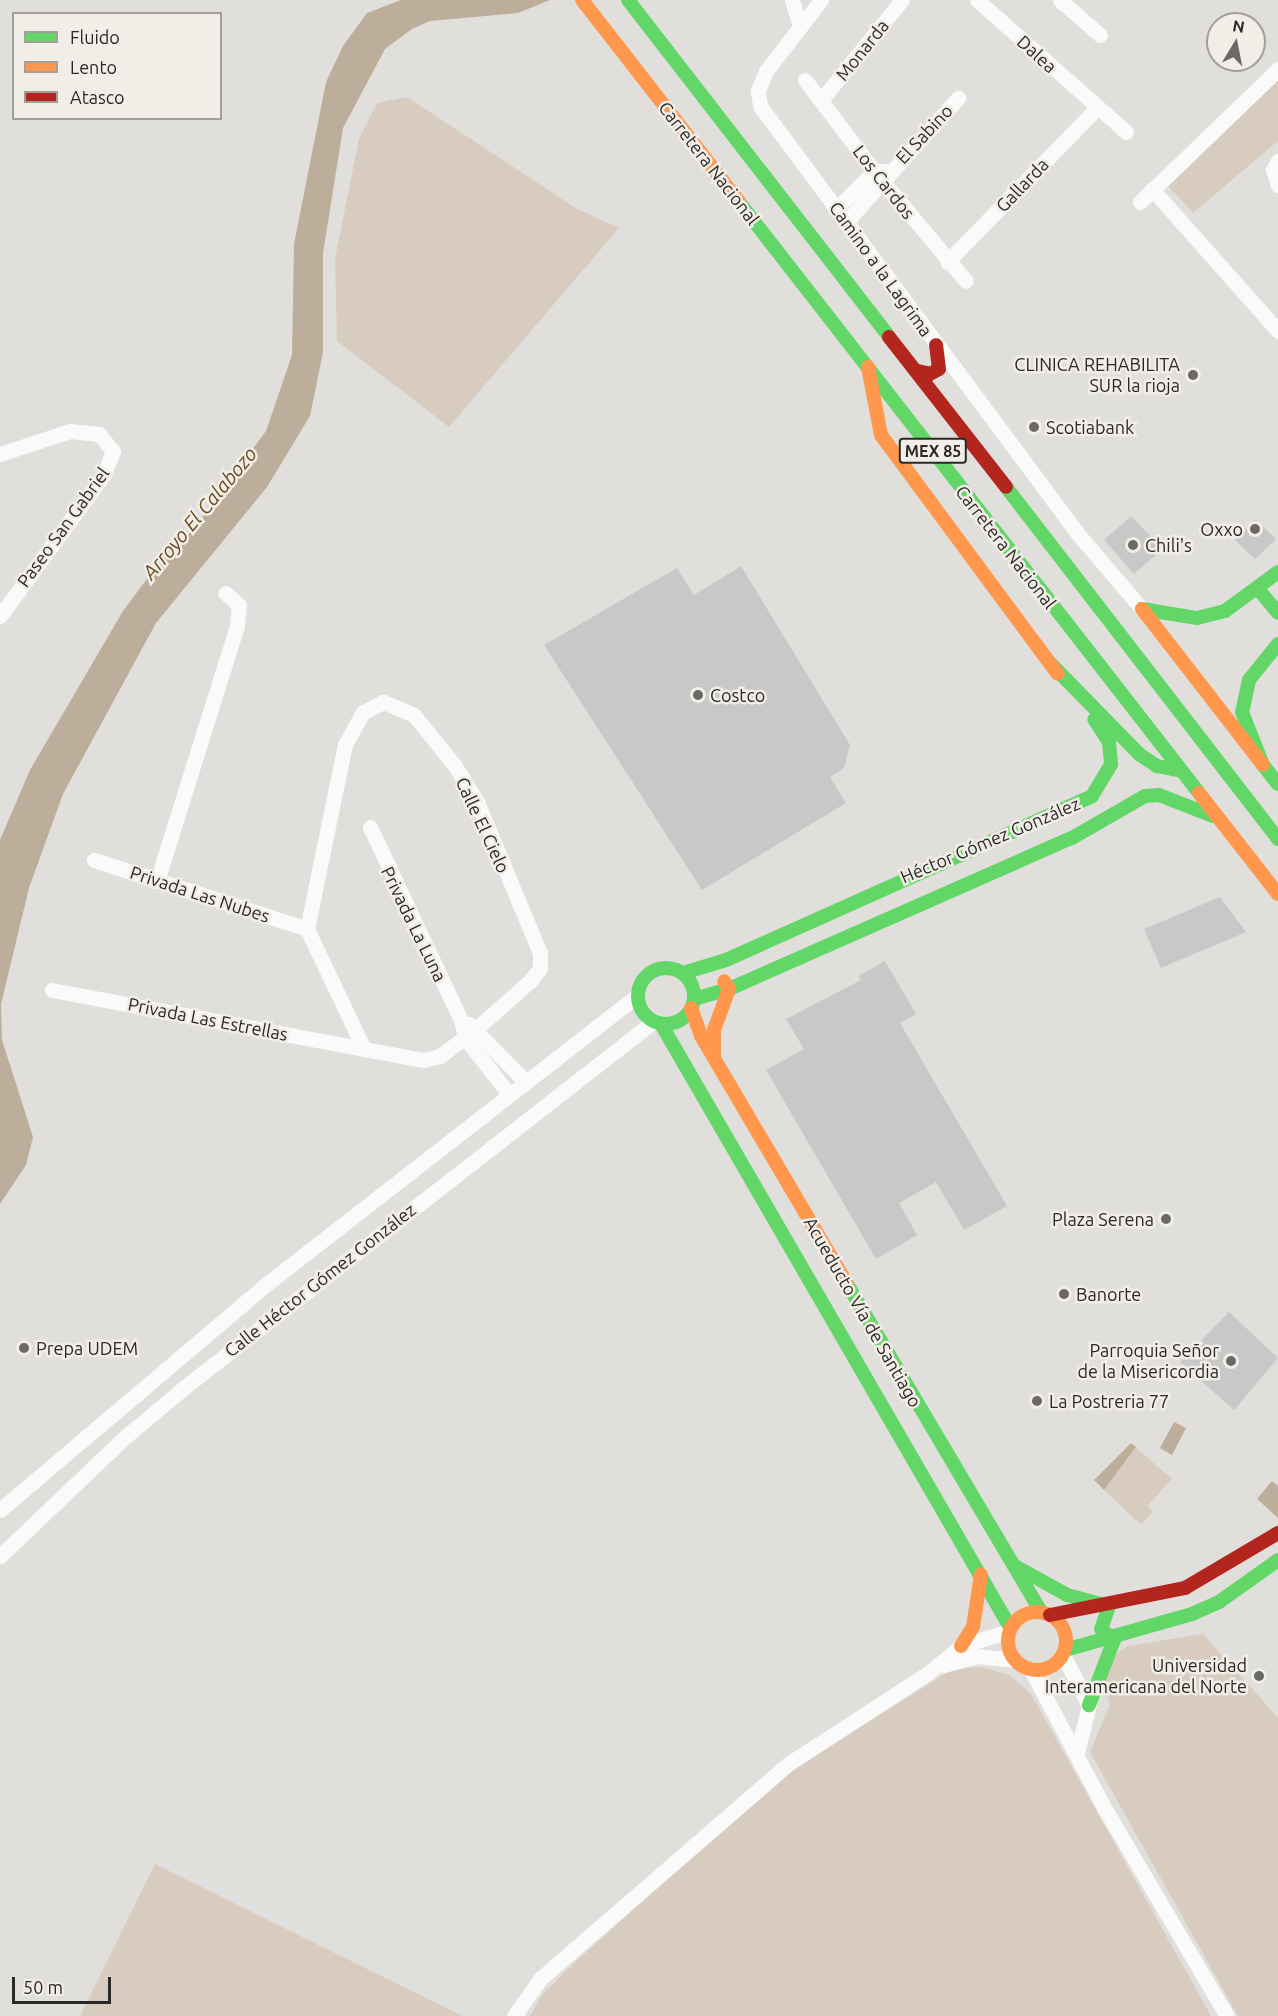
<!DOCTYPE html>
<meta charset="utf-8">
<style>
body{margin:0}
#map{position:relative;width:1278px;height:2016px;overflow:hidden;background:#e1dfdc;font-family:Ubuntu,sans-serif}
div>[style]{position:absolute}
.green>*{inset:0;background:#d7ccbf}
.water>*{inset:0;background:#bdae9b}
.building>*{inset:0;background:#c9c8c8}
.street>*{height:15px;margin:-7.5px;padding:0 7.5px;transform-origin:7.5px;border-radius:7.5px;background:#fafafa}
.fast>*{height:14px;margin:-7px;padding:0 7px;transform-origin:7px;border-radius:7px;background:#63d668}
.fast>.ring{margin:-7px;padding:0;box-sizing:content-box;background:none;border:14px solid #63d668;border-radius:50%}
.slow>*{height:14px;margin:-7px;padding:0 7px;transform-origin:7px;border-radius:7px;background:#ff974d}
.slow>.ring{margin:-7px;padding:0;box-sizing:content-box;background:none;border:14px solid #ff974d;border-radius:50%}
.jam>*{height:14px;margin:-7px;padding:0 7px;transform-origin:7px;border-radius:7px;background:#b3261e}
.dots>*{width:16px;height:16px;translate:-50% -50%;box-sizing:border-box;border:3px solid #f1ede7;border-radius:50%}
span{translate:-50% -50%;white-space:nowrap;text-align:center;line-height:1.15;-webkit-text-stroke:5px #f1ede7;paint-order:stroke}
.shield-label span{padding:2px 4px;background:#f1ede7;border:2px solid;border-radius:4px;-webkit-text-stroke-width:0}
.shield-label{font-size:16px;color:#2b2927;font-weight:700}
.street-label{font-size:18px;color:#2b2927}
.poi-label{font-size:18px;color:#2b2927}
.right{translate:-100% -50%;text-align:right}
.left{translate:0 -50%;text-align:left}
.water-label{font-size:20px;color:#694a1d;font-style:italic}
.legend{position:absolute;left:12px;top:12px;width:210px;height:108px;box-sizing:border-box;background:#f1ede7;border:2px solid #a29f9a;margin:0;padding:8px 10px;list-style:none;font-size:18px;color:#2b2927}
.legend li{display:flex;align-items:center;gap:12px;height:30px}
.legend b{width:30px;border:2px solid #a29f9a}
.north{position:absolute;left:1206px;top:12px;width:60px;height:60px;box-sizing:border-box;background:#f1ede7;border:2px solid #a29f9a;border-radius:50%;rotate:10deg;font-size:16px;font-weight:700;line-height:24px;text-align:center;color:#2b2927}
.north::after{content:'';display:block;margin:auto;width:21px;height:27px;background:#6b6966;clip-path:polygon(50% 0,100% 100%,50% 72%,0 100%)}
.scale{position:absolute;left:12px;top:1977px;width:99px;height:27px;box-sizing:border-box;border:3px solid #2b2927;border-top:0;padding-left:8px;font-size:18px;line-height:21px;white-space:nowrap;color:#2b2927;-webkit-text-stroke:4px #f1ede7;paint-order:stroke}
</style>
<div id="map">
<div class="green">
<div style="clip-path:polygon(1278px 78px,1278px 141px,1193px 213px,1166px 184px)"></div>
<div style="clip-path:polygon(407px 97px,577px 209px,619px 228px,449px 427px,337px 341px,335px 259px,359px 139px,377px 103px)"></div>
<div style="clip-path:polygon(1136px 1448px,1172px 1479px,1147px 1506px,1153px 1512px,1141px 1525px,1104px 1490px)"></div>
<div style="clip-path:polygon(1203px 1634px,1278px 1718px,1278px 2016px,1238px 2016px,1090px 1752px,1110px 1705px,1105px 1682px,1113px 1656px,1128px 1646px)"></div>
<div style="clip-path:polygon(982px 1667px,1009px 1675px,1031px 1694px,1211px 2016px,530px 2016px,542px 1995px,571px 1966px,779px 1778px,953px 1669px)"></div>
<div style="clip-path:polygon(155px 1864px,462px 2016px,80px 2016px)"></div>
</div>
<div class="water">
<div style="clip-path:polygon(401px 0,550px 0,518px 13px,430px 21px,412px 29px,385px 49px,343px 128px,323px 253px,323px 352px,310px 416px,267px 487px,156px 623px,63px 794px,29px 888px,1px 1004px,2px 1040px,33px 1137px,26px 1165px,0 1204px,0 840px,30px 770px,123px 611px,167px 552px,192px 531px,266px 431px,292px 355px,294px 244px,326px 82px,343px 46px,367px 13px)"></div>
<div style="clip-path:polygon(1174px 1422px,1186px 1428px,1172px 1455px,1160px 1448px)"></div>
<div style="clip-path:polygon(1131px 1443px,1136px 1447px,1104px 1490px,1094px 1480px)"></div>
<div style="clip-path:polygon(1272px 1481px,1278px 1486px,1278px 1518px,1257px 1499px)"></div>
</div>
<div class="building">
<div style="clip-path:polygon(1131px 516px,1163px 549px,1134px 574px,1104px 540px)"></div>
<div style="clip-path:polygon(1255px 519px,1276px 539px,1255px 559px,1235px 540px)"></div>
<div style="clip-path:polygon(741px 566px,850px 745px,844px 768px,830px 777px,846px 803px,702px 890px,544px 645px,677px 568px,694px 595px)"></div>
<div style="clip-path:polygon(1220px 897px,1246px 932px,1161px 968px,1144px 929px)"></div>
<div style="clip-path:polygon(885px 961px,916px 1014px,900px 1023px,1007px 1206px,964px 1230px,936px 1182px,899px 1203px,917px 1235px,876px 1259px,766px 1070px,804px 1049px,786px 1019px,861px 980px,858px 976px)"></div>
<div style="clip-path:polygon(1229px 1312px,1278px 1358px,1234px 1410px,1180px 1362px)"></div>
</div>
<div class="street">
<div style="left:792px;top:0;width:28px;rotate:73deg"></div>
<div style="left:821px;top:0;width:90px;rotate:127.8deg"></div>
<div style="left:766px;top:71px;width:22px;rotate:112deg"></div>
<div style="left:758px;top:91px;width:15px;rotate:82deg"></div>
<div style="left:760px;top:106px;width:533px;rotate:53.39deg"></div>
<div style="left:1078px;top:534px;width:99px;rotate:49.5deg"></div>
<div style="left:977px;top:0;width:199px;rotate:41.5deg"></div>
<div style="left:1060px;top:0;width:53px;rotate:41.2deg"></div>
<div style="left:805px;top:80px;width:114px;rotate:52.8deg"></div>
<div style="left:874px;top:171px;width:143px;rotate:50.1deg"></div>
<div style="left:822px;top:99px;width:127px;rotate:-51.1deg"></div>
<div style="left:1278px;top:161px;width:10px;rotate:119deg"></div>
<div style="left:1273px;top:170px;width:16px;rotate:72deg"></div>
<div style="left:1152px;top:189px;width:190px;rotate:48.4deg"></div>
<div style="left:1140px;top:202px;width:192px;rotate:-43.9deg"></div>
<div style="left:837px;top:208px;width:52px;rotate:-45deg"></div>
<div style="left:874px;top:171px;width:10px"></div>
<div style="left:847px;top:221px;width:166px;rotate:-47.9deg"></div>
<div style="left:947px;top:262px;width:215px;rotate:-45.8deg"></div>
<div style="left:0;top:454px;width:74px;rotate:-18.2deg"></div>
<div style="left:70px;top:431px;width:29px;rotate:6deg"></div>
<div style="left:99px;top:434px;width:22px;rotate:51deg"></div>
<div style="left:113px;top:451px;width:25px;rotate:111deg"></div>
<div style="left:104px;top:474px;width:176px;rotate:126.2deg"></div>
<div style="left:370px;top:827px;width:213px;rotate:64.8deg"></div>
<div style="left:461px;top:1020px;width:18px;rotate:77deg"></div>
<div style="left:465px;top:1038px;width:71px;rotate:51.8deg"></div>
<div style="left:94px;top:860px;width:224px;rotate:17.9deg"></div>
<div style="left:157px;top:881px;width:267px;rotate:-72.6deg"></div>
<div style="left:237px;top:626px;width:21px;rotate:-85deg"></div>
<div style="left:239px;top:605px;width:18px;rotate:-139deg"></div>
<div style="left:52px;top:990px;width:378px;rotate:10.7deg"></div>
<div style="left:423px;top:1060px;width:17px;rotate:-13deg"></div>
<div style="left:440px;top:1056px;width:46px;rotate:-37.1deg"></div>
<div style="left:477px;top:1028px;width:72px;rotate:-41.6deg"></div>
<div style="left:531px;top:980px;width:15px;rotate:-53deg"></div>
<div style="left:540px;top:968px;width:15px;rotate:-90deg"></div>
<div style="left:540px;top:953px;width:164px;rotate:-112.6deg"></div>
<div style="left:477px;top:802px;width:42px;rotate:-121.4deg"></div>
<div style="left:455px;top:766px;width:65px;rotate:-128.8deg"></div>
<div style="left:414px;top:715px;width:34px;rotate:-157deg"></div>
<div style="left:383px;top:702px;width:22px;rotate:153deg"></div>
<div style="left:363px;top:712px;width:37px;rotate:119deg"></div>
<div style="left:345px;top:744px;width:189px;rotate:101.6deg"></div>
<div style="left:307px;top:929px;width:133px;rotate:64.6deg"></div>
<div style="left:469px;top:1024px;width:80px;rotate:45.5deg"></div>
<div style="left:0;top:1510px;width:346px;rotate:-40.3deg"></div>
<div style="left:264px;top:1286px;width:472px;rotate:-37.9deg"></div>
<div style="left:0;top:1556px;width:173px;rotate:-43.6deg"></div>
<div style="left:125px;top:1437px;width:80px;rotate:-39.9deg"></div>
<div style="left:186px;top:1386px;width:594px;rotate:-37.95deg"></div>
<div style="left:1063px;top:1655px;width:56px;rotate:62.5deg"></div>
<div style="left:1089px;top:1705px;width:49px;rotate:104deg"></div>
<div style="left:944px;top:1665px;width:34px;rotate:-15deg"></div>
<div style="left:977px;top:1656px;width:37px;rotate:6deg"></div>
<div style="left:1031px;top:1670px;width:157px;rotate:62deg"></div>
<div style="left:1105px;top:1809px;width:240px;rotate:59.5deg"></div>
<div style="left:514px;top:2016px;width:47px;rotate:-54.6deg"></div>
<div style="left:541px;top:1978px;width:327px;rotate:-40.9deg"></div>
<div style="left:788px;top:1764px;width:167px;rotate:-33deg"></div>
<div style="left:928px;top:1673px;width:43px;rotate:-39.3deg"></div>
<div style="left:961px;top:1646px;width:50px;rotate:-17.4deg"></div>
</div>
<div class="fast">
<div style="left:628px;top:0;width:426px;rotate:52.2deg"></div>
<div style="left:739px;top:202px;width:749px;rotate:52.1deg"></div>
<div style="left:1006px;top:487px;width:445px;rotate:52.3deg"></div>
<div style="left:1258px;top:589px;width:31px;rotate:50deg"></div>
<div style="left:1142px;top:609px;width:56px;rotate:9.3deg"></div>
<div style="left:1197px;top:618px;width:29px;rotate:-14deg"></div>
<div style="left:1225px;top:611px;width:66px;rotate:-36.3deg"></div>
<div style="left:1278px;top:644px;width:46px;rotate:128.9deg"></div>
<div style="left:1249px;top:680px;width:33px;rotate:102deg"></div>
<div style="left:1242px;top:712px;width:57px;rotate:68.4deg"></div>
<div style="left:1263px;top:765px;width:24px;rotate:52deg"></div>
<div style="left:1049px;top:662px;width:129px;rotate:45.6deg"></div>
<div style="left:1139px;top:754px;width:22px;rotate:34deg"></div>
<div style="left:1157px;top:766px;width:20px;rotate:11deg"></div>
<div class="ring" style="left:638px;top:968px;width:42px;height:42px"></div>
<div style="left:683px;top:973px;width:45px;rotate:-16.8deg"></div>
<div style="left:726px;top:960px;width:401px;rotate:-24.1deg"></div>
<div style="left:1092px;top:796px;width:37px;rotate:-59deg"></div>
<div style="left:1111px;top:764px;width:22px;rotate:-95deg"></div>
<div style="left:1109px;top:742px;width:27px;rotate:-123deg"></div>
<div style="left:694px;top:999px;width:36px;rotate:-16deg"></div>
<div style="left:729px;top:989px;width:375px;rotate:-23.8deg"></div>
<div style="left:1072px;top:838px;width:84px;rotate:-29.9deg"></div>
<div style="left:1145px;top:796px;width:14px;rotate:-4deg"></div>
<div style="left:1159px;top:795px;width:58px;rotate:21.3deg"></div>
<div style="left:661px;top:1024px;width:697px;rotate:59.94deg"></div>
<div style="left:846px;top:1282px;width:383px;rotate:59.4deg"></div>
<div style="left:1015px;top:1566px;width:60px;rotate:29.1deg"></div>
<div style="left:1067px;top:1595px;width:43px;rotate:14.7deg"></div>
<div style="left:1109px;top:1606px;width:24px;rotate:109deg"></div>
<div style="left:1101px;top:1629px;width:17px;rotate:40deg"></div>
<div style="left:1114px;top:1640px;width:70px;rotate:111deg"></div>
<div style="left:1065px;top:1650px;width:132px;rotate:-15.8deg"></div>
<div style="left:1192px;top:1614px;width:30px;rotate:-24deg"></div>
<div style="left:1219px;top:1602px;width:72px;rotate:-35.4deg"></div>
</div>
<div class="slow">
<div style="left:582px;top:0;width:256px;rotate:52.1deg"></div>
<div style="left:868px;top:367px;width:69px;rotate:79.2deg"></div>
<div style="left:881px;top:435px;width:297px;rotate:53.5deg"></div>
<div style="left:1142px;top:609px;width:197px;rotate:52.2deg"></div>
<div style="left:1199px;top:793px;width:128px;rotate:52deg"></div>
<div style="left:691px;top:1008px;width:30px;rotate:70deg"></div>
<div style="left:701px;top:1036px;width:286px;rotate:59.5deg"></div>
<div style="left:714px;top:1057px;width:27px;rotate:-90deg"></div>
<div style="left:714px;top:1030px;width:44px;rotate:-69.9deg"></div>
<div style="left:729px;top:989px;width:9px;rotate:-122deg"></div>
<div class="ring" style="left:1008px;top:1612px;width:44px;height:44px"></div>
<div style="left:961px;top:1646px;width:22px;rotate:-58deg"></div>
<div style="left:973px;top:1627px;width:53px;rotate:-81.3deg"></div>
</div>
<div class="jam">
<div style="left:889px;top:337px;width:190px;rotate:52deg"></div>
<div style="left:918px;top:371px;width:12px;rotate:14deg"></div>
<div style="left:930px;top:374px;width:10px;rotate:-29deg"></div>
<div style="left:939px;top:369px;width:24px;rotate:-97deg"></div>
<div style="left:1050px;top:1615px;width:138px;rotate:-11.3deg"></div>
<div style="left:1185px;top:1588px;width:108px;rotate:-30.6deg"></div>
</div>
<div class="dots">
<div style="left:1193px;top:375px;background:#6b6966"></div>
<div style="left:1034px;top:427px;background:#6b6966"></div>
<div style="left:1255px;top:529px;background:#6b6966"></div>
<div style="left:1133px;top:545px;background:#6b6966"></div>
<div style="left:698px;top:695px;background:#6b6966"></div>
<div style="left:1166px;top:1219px;background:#6b6966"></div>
<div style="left:1064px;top:1294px;background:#6b6966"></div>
<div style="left:24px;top:1348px;background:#6b6966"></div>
<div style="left:1231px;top:1361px;background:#6b6966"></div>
<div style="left:1037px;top:1401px;background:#6b6966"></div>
<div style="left:1259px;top:1676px;background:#6b6966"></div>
</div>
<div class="shield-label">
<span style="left:933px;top:451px">MEX 85</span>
</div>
<div class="street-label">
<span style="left:862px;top:50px;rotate:-51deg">Monarda</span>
<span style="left:1037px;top:54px;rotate:42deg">Dalea</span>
<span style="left:924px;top:134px;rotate:-47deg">El Sabino</span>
<span style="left:709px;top:163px;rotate:52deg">Carretera Nacional</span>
<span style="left:884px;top:182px;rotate:52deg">Los Cardos</span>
<span style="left:1022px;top:185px;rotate:-46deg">Gallarda</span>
<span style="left:881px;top:269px;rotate:54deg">Camino a la Lagrima</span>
<span style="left:63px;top:527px;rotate:-54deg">Paseo San Gabriel</span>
<span style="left:1006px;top:547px;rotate:52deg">Carretera Nacional</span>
<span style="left:483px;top:825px;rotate:65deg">Calle El Cielo</span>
<span style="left:990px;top:840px;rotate:-23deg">Héctor Gómez González</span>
<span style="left:200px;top:894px;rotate:18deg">Privada Las Nubes</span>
<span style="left:414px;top:924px;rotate:64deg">Privada La Luna</span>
<span style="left:208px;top:1019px;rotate:11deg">Privada Las Estrellas</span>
<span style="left:320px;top:1280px;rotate:-38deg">Calle Héctor Gómez González</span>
<span style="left:863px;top:1312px;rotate:60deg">Acueducto Vía de Santiago</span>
</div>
<div class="poi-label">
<span class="right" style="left:1180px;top:375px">CLINICA REHABILITA<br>SUR la rioja</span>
<span class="left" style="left:1046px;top:427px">Scotiabank</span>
<span class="right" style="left:1243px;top:529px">Oxxo</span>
<span class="left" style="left:1145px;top:545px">Chili's</span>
<span class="left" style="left:710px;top:695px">Costco</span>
<span class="right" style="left:1154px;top:1219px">Plaza Serena</span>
<span class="left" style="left:1076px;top:1294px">Banorte</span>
<span class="left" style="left:36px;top:1348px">Prepa UDEM</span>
<span class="right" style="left:1219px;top:1361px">Parroquia Señor<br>de la Misericordia</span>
<span class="left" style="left:1049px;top:1401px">La Postreria 77</span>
<span class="right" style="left:1247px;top:1676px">Universidad<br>Interamericana del Norte</span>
</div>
<div class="water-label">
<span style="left:199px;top:513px;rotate:-50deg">Arroyo El Calabozo</span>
</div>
<ul class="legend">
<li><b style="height:8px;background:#63d668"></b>Fluido</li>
<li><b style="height:8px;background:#ff974d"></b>Lento</li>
<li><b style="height:8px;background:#b3261e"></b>Atasco</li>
</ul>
<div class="north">N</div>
<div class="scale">50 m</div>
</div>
